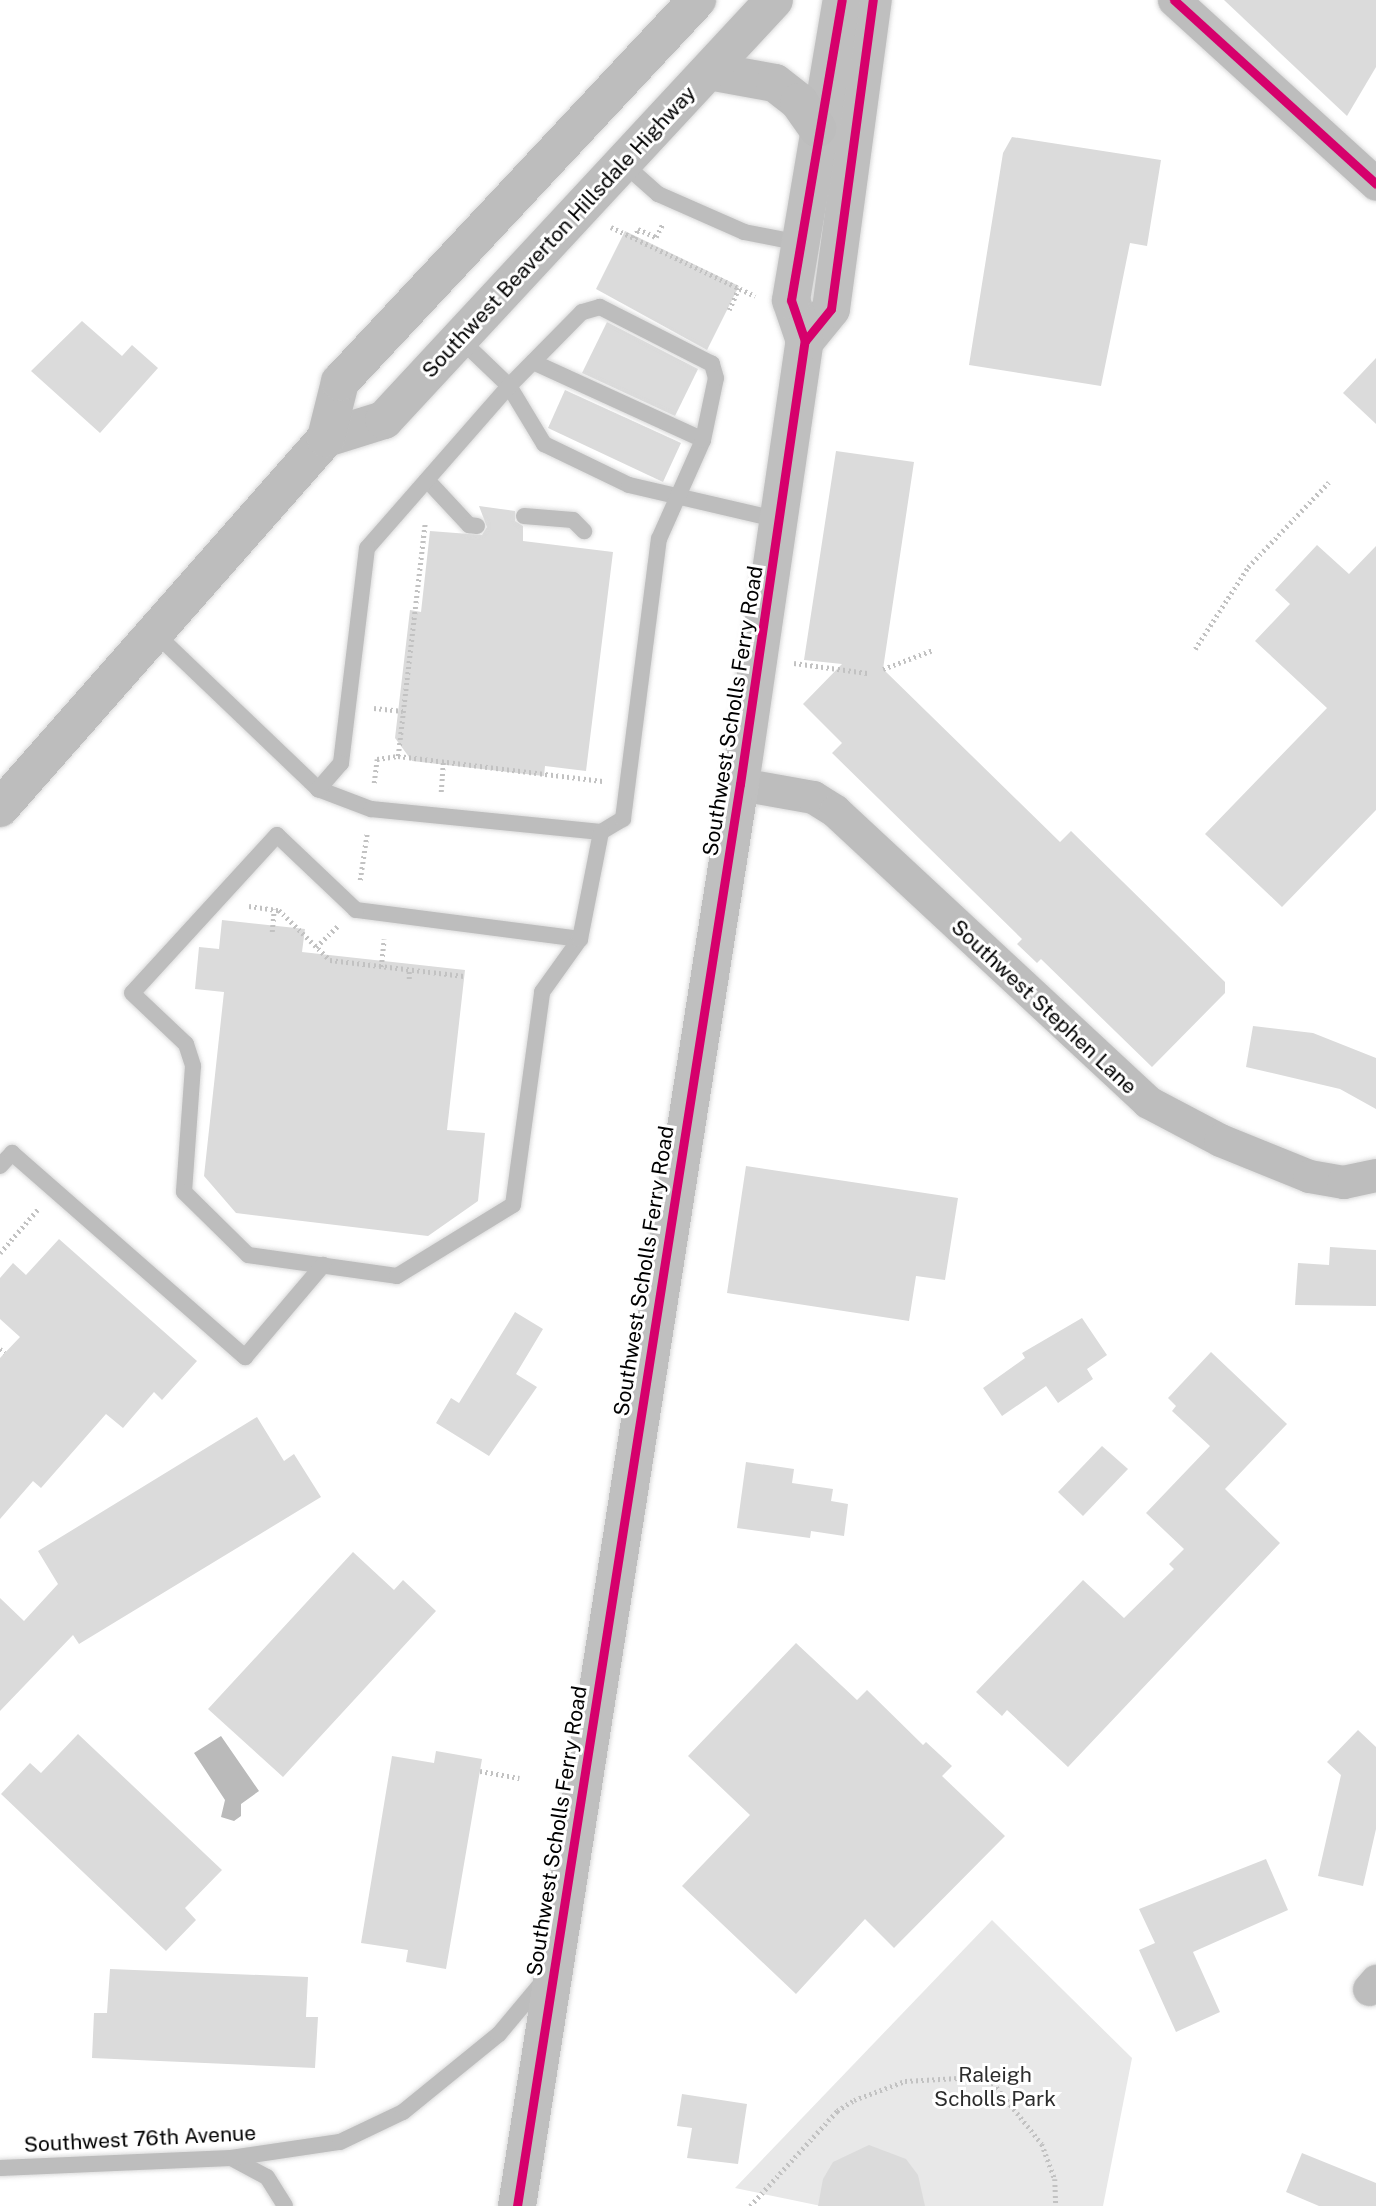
<!DOCTYPE html>
<style>
body{margin:0}
#map{position:relative;width:1376px;height:2206px;overflow:hidden;background:#fff;font-family:"Public Sans",sans-serif}
div>[style]{position:absolute}
.green>*{inset:0;background:#e8e8e8}
.water>*{inset:0;background:#bababa}
.building>*{inset:0;background:#dbdbdb}
.path>*{height:4.5px;margin-top:-2.25px;transform-origin:0;background:repeating-linear-gradient(90deg,#c2c2c2 0 2px,transparent 0 5.5px)}
.roads{filter:drop-shadow(0 0 2px #dbdbdb) drop-shadow(0 0 2px #dbdbdb)}
.service>*{height:16px;margin:-8px;padding:0 8px;transform-origin:8px;border-radius:8px;background:#bdbdbd}
.minor>*{height:33px;margin:-16.5px;padding:0 16.5px;transform-origin:16.5px;border-radius:16.5px;background:#bdbdbd}
.secondary>*{height:38px;margin:-19px;padding:0 19px;transform-origin:19px;border-radius:19px;background:#bfbfbf}
.primary>*{height:38px;margin:-19px;padding:0 19px;transform-origin:19px;border-radius:19px;background:#bdbdbd}
.cycleway>*{height:9px;margin:-4.5px;padding:0 4.5px;transform-origin:4.5px;border-radius:4.5px;background:#d6006c}
span{translate:-50% -50%;white-space:nowrap;text-align:center;line-height:1.15;-webkit-text-stroke:6px #fff;paint-order:stroke}
.street-label{font-size:21px;color:#000}
.park-label{font-size:21px;color:#2c2c2c}
</style>
<div id="map">
<div class="green">
<div style="clip-path:polygon(992px 1920px,1132px 2058px,1103px 2206px,821px 2206px,735px 2188px)"></div>
</div>
<div class="water">
<div style="clip-path:polygon(221px 1736px,259px 1791px,241px 1804px,241px 1816px,234px 1821px,221px 1817px,225px 1800px,194px 1753px)"></div>
</div>
<div class="building">
<div style="clip-path:polygon(1224px 0,1376px 0,1376px 67px,1347px 116px)"></div>
<div style="clip-path:polygon(1012px 137px,1161px 160px,1147px 246px,1130px 243px,1101px 386px,969px 365px,1003px 153px)"></div>
<div style="clip-path:polygon(625px 231px,739px 286px,707px 350px,596px 289px)"></div>
<div style="clip-path:polygon(82px 321px,122px 356px,132px 345px,158px 368px,100px 433px,31px 371px)"></div>
<div style="clip-path:polygon(607px 322px,698px 369px,675px 416px,582px 373px)"></div>
<div style="clip-path:polygon(1376px 358px,1376px 424px,1343px 393px)"></div>
<div style="clip-path:polygon(565px 390px,681px 443px,663px 482px,548px 428px)"></div>
<div style="clip-path:polygon(836px 451px,914px 462px,883px 669px,1060px 842px,1071px 831px,1225px 982px,1225px 993px,1152px 1067px,1041px 959px,1037px 963px,1017px 944px,1022px 939px,832px 753px,842px 743px,803px 704px,842px 664px,804px 660px)"></div>
<div style="clip-path:polygon(479px 506px,515px 511px,515px 521px,523px 526px,523px 541px,613px 552px,586px 771px,545px 766px,544px 776px,412px 761px,395px 738px,410px 610px,421px 612px,430px 531px,482px 535px,487px 527px)"></div>
<div style="clip-path:polygon(1317px 545px,1349px 574px,1376px 546px,1376px 810px,1282px 907px,1205px 834px,1327px 708px,1255px 641px,1290px 604px,1275px 590px)"></div>
<div style="clip-path:polygon(222px 920px,305px 929px,302px 952px,465px 970px,447px 1130px,485px 1133px,478px 1201px,428px 1236px,236px 1213px,204px 1176px,224px 992px,195px 989px,199px 947px,219px 949px)"></div>
<div style="clip-path:polygon(1253px 1026px,1313px 1033px,1376px 1058px,1376px 1109px,1340px 1089px,1246px 1067px)"></div>
<div style="clip-path:polygon(746px 1166px,958px 1198px,945px 1280px,916px 1276px,909px 1321px,727px 1293px)"></div>
<div style="clip-path:polygon(59px 1239px,197px 1361px,162px 1400px,154px 1392px,123px 1428px,106px 1414px,41px 1488px,33px 1481px,0 1519px,0 1358px,20px 1337px,0 1319px,0 1278px,13px 1263px,26px 1275px)"></div>
<div style="clip-path:polygon(1330px 1247px,1376px 1250px,1376px 1306px,1295px 1305px,1298px 1263px,1329px 1265px)"></div>
<div style="clip-path:polygon(515px 1312px,543px 1329px,516px 1374px,537px 1387px,489px 1456px,436px 1423px,451px 1398px,459px 1403px)"></div>
<div style="clip-path:polygon(1082px 1318px,1107px 1355px,1087px 1369px,1093px 1379px,1058px 1403px,1046px 1386px,1002px 1416px,983px 1388px,1025px 1358px,1022px 1353px)"></div>
<div style="clip-path:polygon(1211px 1352px,1287px 1424px,1225px 1489px,1280px 1543px,1068px 1767px,1007px 1710px,1002px 1716px,976px 1692px,1083px 1580px,1124px 1618px,1174px 1569px,1169px 1564px,1184px 1549px,1146px 1513px,1210px 1446px,1172px 1411px,1176px 1406px,1168px 1398px)"></div>
<div style="clip-path:polygon(257px 1417px,284px 1461px,294px 1454px,321px 1497px,79px 1644px,73px 1635px,0 1711px,0 1598px,24px 1621px,58px 1584px,38px 1551px)"></div>
<div style="clip-path:polygon(1102px 1446px,1128px 1469px,1083px 1516px,1058px 1492px)"></div>
<div style="clip-path:polygon(746px 1462px,794px 1469px,792px 1483px,833px 1489px,831px 1501px,848px 1504px,844px 1536px,811px 1531px,810px 1538px,737px 1528px)"></div>
<div style="clip-path:polygon(353px 1552px,394px 1590px,403px 1580px,436px 1611px,283px 1777px,208px 1709px)"></div>
<div style="clip-path:polygon(796px 1643px,857px 1700px,867px 1690px,923px 1745px,926px 1742px,952px 1766px,942px 1776px,1005px 1836px,894px 1948px,865px 1919px,796px 1994px,682px 1886px,750px 1815px,688px 1756px)"></div>
<div style="clip-path:polygon(1358px 1730px,1376px 1747px,1376px 1829px,1363px 1886px,1318px 1876px,1341px 1775px,1327px 1762px)"></div>
<div style="clip-path:polygon(78px 1734px,222px 1870px,185px 1908px,196px 1920px,166px 1951px,1px 1794px,30px 1763px,41px 1773px)"></div>
<div style="clip-path:polygon(436px 1751px,482px 1759px,446px 1969px,406px 1962px,408px 1950px,361px 1943px,392px 1756px,434px 1763px)"></div>
<div style="clip-path:polygon(1266px 1859px,1288px 1910px,1193px 1952px,1220px 2012px,1176px 2032px,1139px 1950px,1155px 1943px,1139px 1909px)"></div>
<div style="clip-path:polygon(110px 1969px,308px 1977px,306px 2017px,318px 2017px,315px 2068px,92px 2058px,94px 2013px,107px 2013px)"></div>
<div style="clip-path:polygon(682px 2094px,747px 2104px,738px 2164px,687px 2158px,692px 2128px,677px 2126px)"></div>
<div style="clip-path:polygon(869px 2145px,906px 2159px,918px 2175px,925px 2206px,818px 2206px,823px 2179px,833px 2162px)"></div>
<div style="clip-path:polygon(1302px 2153px,1376px 2183px,1376px 2206px,1319px 2206px,1286px 2192px)"></div>
</div>
<div class="path">
<div style="left:611px;top:227px;width:160px;rotate:25.6deg"></div>
<div style="left:634px;top:238px;width:10px;rotate:-66deg"></div>
<div style="left:638px;top:229px;width:20px;rotate:24deg"></div>
<div style="left:656px;top:237px;width:16px;rotate:-63deg"></div>
<div style="left:729px;top:310px;width:24px;rotate:-66deg"></div>
<div style="left:1195px;top:649px;width:98px;rotate:-57.1deg"></div>
<div style="left:1248px;top:567px;width:117px;rotate:-46.4deg"></div>
<div style="left:794px;top:663px;width:74px;rotate:7.8deg"></div>
<div style="left:883px;top:669px;width:53px;rotate:-20.8deg"></div>
<div style="left:374px;top:708px;width:29px;rotate:6deg"></div>
<div style="left:398px;top:756px;width:206px;rotate:7deg"></div>
<div style="left:374px;top:783px;width:24px;rotate:-83deg"></div>
<div style="left:377px;top:759px;width:21px;rotate:-8deg"></div>
<div style="left:398px;top:756px;width:236px;rotate:-83.4deg"></div>
<div style="left:441px;top:792px;width:31px;rotate:-86deg"></div>
<div style="left:360px;top:880px;width:48px;rotate:-81.5deg"></div>
<div style="left:249px;top:906px;width:30px;rotate:8deg"></div>
<div style="left:279px;top:910px;width:71px;rotate:44.4deg"></div>
<div style="left:330px;top:960px;width:135px;rotate:6.8deg"></div>
<div style="left:272px;top:932px;width:23px;rotate:-85deg"></div>
<div style="left:316px;top:947px;width:30px;rotate:-44deg"></div>
<div style="left:381px;top:967px;width:28px;rotate:-84deg"></div>
<div style="left:409px;top:979px;width:8px;rotate:-90deg"></div>
<div style="left:0;top:1253px;width:58px;rotate:-49.2deg"></div>
<div style="left:0;top:1349px;width:6px;rotate:39deg"></div>
<div style="left:480px;top:1771px;width:40px;rotate:10deg"></div>
<div style="left:750px;top:2206px;width:129px;rotate:-47.5deg"></div>
<div style="left:837px;top:2111px;width:20px;rotate:-33deg"></div>
<div style="left:854px;top:2100px;width:54px;rotate:-20.4deg"></div>
<div style="left:905px;top:2081px;width:71px;rotate:-3.2deg"></div>
<div style="left:976px;top:2077px;width:18px;rotate:19deg"></div>
<div style="left:993px;top:2083px;width:78px;rotate:51.2deg"></div>
<div style="left:1042px;top:2144px;width:37px;rotate:70deg"></div>
<div style="left:1055px;top:2179px;width:27px;rotate:88deg"></div>
</div>
<div class="roads">
<div class="service">
<div style="left:623px;top:163px;width:47px;rotate:41.5deg"></div>
<div style="left:658px;top:194px;width:94px;rotate:23.8deg"></div>
<div style="left:744px;top:232px;width:57px;rotate:11.1deg"></div>
<div style="left:460px;top:339px;width:68px;rotate:43.8deg"></div>
<div style="left:509px;top:386px;width:68px;rotate:58.9deg"></div>
<div style="left:544px;top:444px;width:94px;rotate:25.8deg"></div>
<div style="left:629px;top:485px;width:154px;rotate:13.1deg"></div>
<div style="left:533px;top:362px;width:187px;rotate:24.6deg"></div>
<div style="left:427px;top:480px;width:62px;rotate:47deg"></div>
<div style="left:469px;top:525px;width:8px;rotate:7deg"></div>
<div style="left:524px;top:516px;width:49px;rotate:4.7deg"></div>
<div style="left:573px;top:520px;width:16px;rotate:45deg"></div>
<div style="left:155px;top:633px;width:226px;rotate:43.7deg"></div>
<div style="left:318px;top:789px;width:57px;rotate:20.7deg"></div>
<div style="left:371px;top:809px;width:231px;rotate:5.7deg"></div>
<div style="left:601px;top:832px;width:26px;rotate:-31deg"></div>
<div style="left:623px;top:819px;width:282px;rotate:-82.7deg"></div>
<div style="left:659px;top:539px;width:108px;rotate:-66deg"></div>
<div style="left:703px;top:440px;width:63px;rotate:-78.2deg"></div>
<div style="left:716px;top:378px;width:15px;rotate:-106deg"></div>
<div style="left:712px;top:364px;width:126px;rotate:-153deg"></div>
<div style="left:600px;top:307px;width:19px;rotate:164deg"></div>
<div style="left:582px;top:312px;width:104px;rotate:134.6deg"></div>
<div style="left:509px;top:386px;width:215px;rotate:131.2deg"></div>
<div style="left:367px;top:548px;width:217px;rotate:96.9deg"></div>
<div style="left:341px;top:763px;width:35px;rotate:131deg"></div>
<div style="left:580px;top:939px;width:226px;rotate:-172.6deg"></div>
<div style="left:356px;top:910px;width:109px;rotate:-136.5deg"></div>
<div style="left:277px;top:835px;width:214px;rotate:132.5deg"></div>
<div style="left:132px;top:993px;width:74px;rotate:43.4deg"></div>
<div style="left:186px;top:1044px;width:23px;rotate:72deg"></div>
<div style="left:193px;top:1066px;width:126px;rotate:94.1deg"></div>
<div style="left:184px;top:1192px;width:90px;rotate:44.5deg"></div>
<div style="left:248px;top:1255px;width:150px;rotate:8deg"></div>
<div style="left:397px;top:1276px;width:136px;rotate:-31.5deg"></div>
<div style="left:513px;top:1205px;width:215px;rotate:-82.2deg"></div>
<div style="left:542px;top:992px;width:65px;rotate:-54.4deg"></div>
<div style="left:580px;top:939px;width:109px;rotate:-78.9deg"></div>
<div style="left:0;top:1166px;width:18px;rotate:-47deg"></div>
<div style="left:12px;top:1153px;width:310px;rotate:41.2deg"></div>
<div style="left:245px;top:1357px;width:121px;rotate:-49.7deg"></div>
<div style="left:233px;top:2159px;width:38px;rotate:28deg"></div>
<div style="left:267px;top:2177px;width:34px;rotate:58deg"></div>
<div style="left:0;top:2168px;width:231px;rotate:-2.5deg"></div>
<div style="left:231px;top:2158px;width:110px;rotate:-8.4deg"></div>
<div style="left:340px;top:2142px;width:70px;rotate:-25.5deg"></div>
<div style="left:403px;top:2112px;width:124px;rotate:-39.1deg"></div>
<div style="left:499px;top:2034px;width:72px;rotate:-50.1deg"></div>
</div>
<div class="minor">
<div style="left:1174px;top:0;width:273px;rotate:42.3deg"></div>
<div style="left:740px;top:784px;width:74px;rotate:10.1deg"></div>
<div style="left:813px;top:797px;width:26px;rotate:32deg"></div>
<div style="left:835px;top:811px;width:427px;rotate:42.9deg"></div>
<div style="left:1148px;top:1102px;width:81px;rotate:27.8deg"></div>
<div style="left:1220px;top:1140px;width:96px;rotate:22deg"></div>
<div style="left:1309px;top:1176px;width:35px;rotate:10deg"></div>
<div style="left:1343px;top:1182px;width:34px;rotate:-12deg"></div>
<div style="left:1369px;top:1989px;width:11px;rotate:-49deg"></div>
</div>
<div class="secondary">
<div style="left:805px;top:341px;width:41px;rotate:-50.9deg"></div>
<div style="left:831px;top:309px;width:312px;rotate:-82.3deg"></div>
<div style="left:517px;top:2206px;width:1439px;rotate:-81.09deg"></div>
<div style="left:740px;top:784px;width:448px;rotate:-81.7deg"></div>
<div style="left:805px;top:341px;width:43px;rotate:-108.9deg"></div>
<div style="left:791px;top:300px;width:304px;rotate:-80.4deg"></div>
</div>
<div class="primary">
<div style="left:709px;top:71px;width:67px;rotate:10.3deg"></div>
<div style="left:775px;top:83px;width:31px;rotate:38deg"></div>
<div style="left:799px;top:102px;width:32px;rotate:55deg"></div>
<div style="left:326px;top:438px;width:61px;rotate:-17.2deg"></div>
<div style="left:384px;top:420px;width:573px;rotate:-47.12deg"></div>
<div style="left:0;top:808px;width:493px;rotate:-48.6deg"></div>
<div style="left:326px;top:438px;width:58px;rotate:-76deg"></div>
<div style="left:340px;top:382px;width:523px;rotate:-46.94deg"></div>
</div>
</div>
<div class="cycleway">
<div style="left:1174px;top:0;width:273px;rotate:42.3deg"></div>
<div style="left:805px;top:341px;width:41px;rotate:-50.9deg"></div>
<div style="left:831px;top:309px;width:312px;rotate:-82.3deg"></div>
<div style="left:517px;top:2206px;width:1439px;rotate:-81.09deg"></div>
<div style="left:740px;top:784px;width:448px;rotate:-81.7deg"></div>
<div style="left:805px;top:341px;width:43px;rotate:-108.9deg"></div>
<div style="left:791px;top:300px;width:304px;rotate:-80.4deg"></div>
</div>
<div class="street-label">
<span style="left:559px;top:232px;rotate:-47deg">Southwest Beaverton Hillsdale Highway</span>
<span style="left:733px;top:711px;rotate:-81deg">Southwest Scholls Ferry Road</span>
<span style="left:1044px;top:1007px;rotate:43deg">Southwest Stephen Lane</span>
<span style="left:644px;top:1271px;rotate:-81deg">Southwest Scholls Ferry Road</span>
<span style="left:557px;top:1831px;rotate:-81deg">Southwest Scholls Ferry Road</span>
<span style="left:140px;top:2139px;rotate:-3deg">Southwest 76th Avenue</span>
</div>
<div class="park-label">
<span style="left:995px;top:2087px">Raleigh<br>Scholls Park</span>
</div>
</div>
